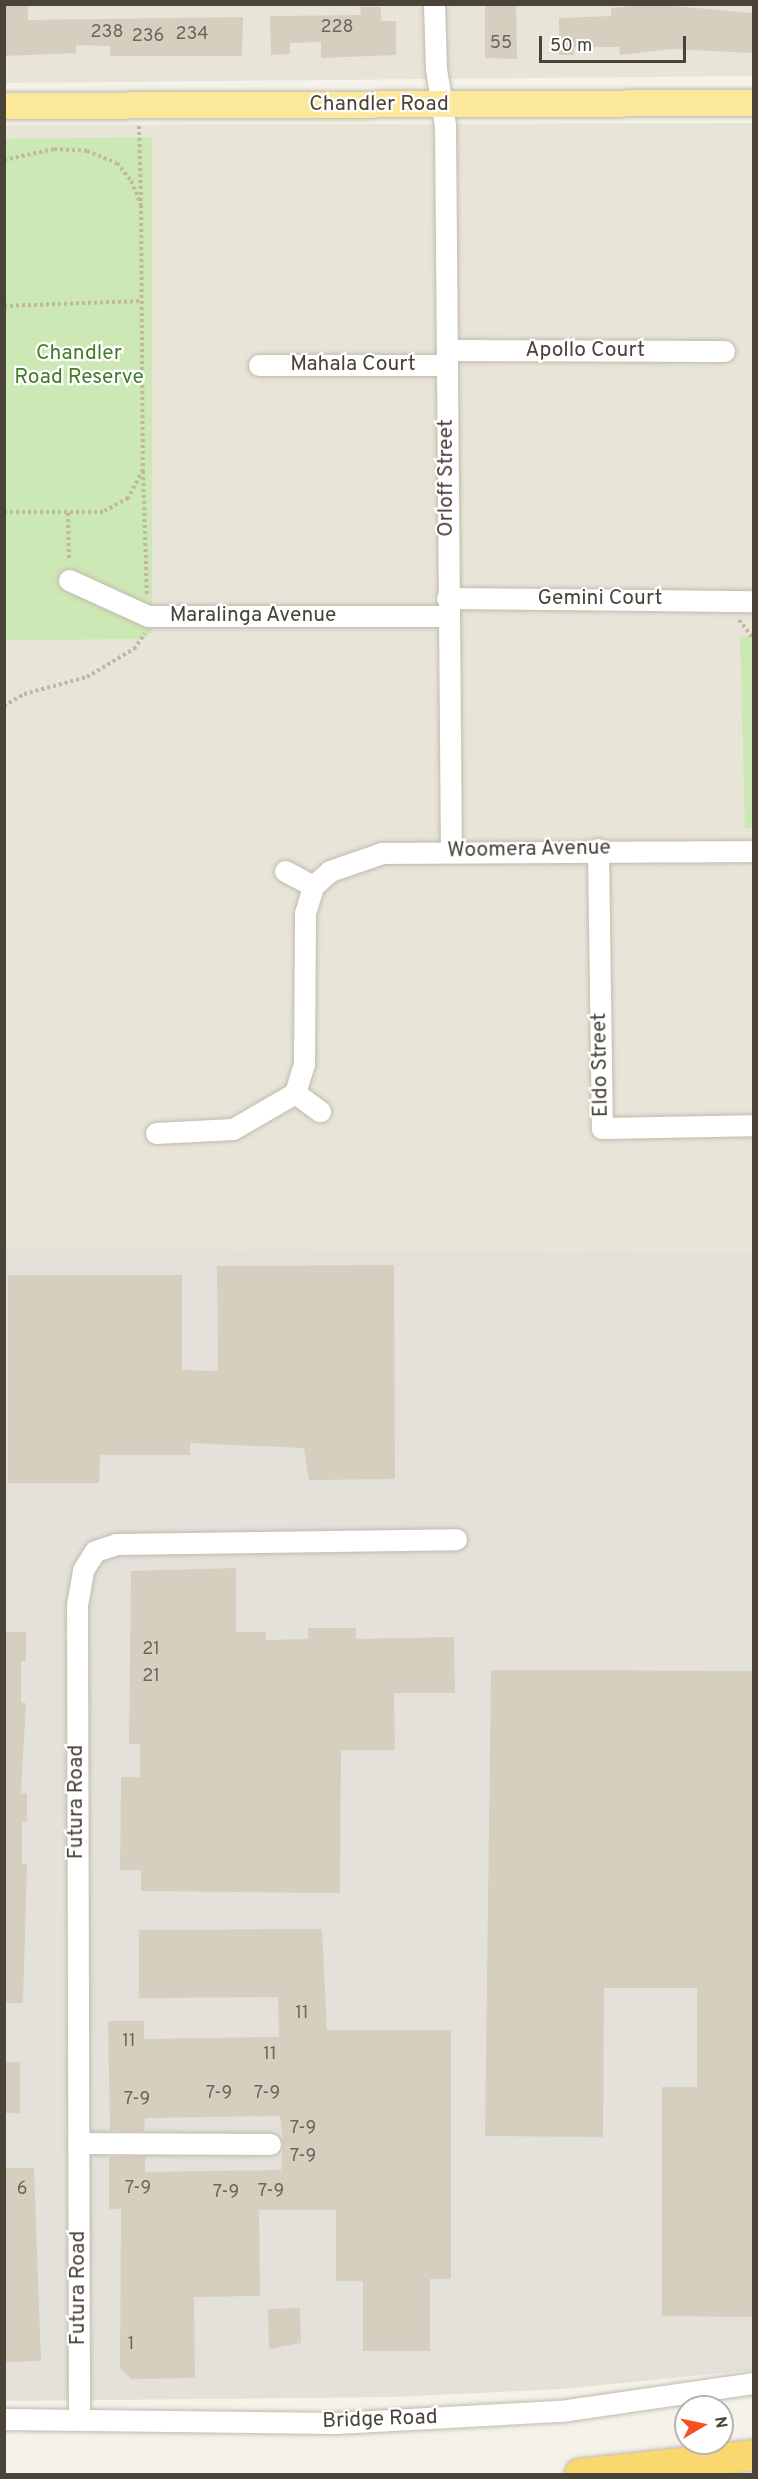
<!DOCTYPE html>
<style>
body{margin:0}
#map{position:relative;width:758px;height:2479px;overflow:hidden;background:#f5f2ea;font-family:Overpass,sans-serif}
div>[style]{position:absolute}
.residential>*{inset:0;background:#e8e5d8}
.industrial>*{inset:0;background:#e4e1db}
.green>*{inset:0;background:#cce8b4}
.building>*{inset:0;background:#d6cfbf}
.path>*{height:4px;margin-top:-2px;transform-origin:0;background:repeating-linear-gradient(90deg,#c2b89e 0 3px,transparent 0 6px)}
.roads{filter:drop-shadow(0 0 2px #c0bbac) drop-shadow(0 0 2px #c0bbac)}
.minor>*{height:21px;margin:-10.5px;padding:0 10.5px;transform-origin:10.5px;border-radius:10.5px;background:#fff}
.major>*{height:26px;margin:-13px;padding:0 13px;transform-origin:13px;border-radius:13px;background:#fce89b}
.highway>*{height:30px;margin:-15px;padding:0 15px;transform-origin:15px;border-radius:15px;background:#fbd76f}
span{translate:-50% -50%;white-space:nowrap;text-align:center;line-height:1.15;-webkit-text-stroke:4.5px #fff;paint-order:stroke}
.number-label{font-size:18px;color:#6c665a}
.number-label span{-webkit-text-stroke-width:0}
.street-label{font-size:21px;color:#494338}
.park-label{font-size:21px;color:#437a2b}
.frame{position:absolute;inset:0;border:6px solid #494338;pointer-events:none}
.north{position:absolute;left:674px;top:2395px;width:60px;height:60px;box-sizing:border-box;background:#fff;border:2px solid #b6b4af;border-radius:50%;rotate:81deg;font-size:16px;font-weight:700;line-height:24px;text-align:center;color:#494338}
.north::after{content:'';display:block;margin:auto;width:21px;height:27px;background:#f65020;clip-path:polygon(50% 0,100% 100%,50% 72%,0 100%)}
.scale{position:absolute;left:539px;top:36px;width:147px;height:27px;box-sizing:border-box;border:3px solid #494338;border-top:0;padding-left:8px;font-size:18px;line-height:21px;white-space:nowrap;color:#494338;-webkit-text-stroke:4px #fff;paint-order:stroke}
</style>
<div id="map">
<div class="residential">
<div style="clip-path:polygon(4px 5px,753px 5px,753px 76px,5px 83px)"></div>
<div style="clip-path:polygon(753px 123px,753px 1252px,5px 1247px,4px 125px)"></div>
</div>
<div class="industrial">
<div style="clip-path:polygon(5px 1247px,753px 1252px,753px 2370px,564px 2389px,392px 2397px,5px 2401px)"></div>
</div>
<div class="green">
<div style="clip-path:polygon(152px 137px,152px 631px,144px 639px,5px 640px,4px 139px)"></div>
<div style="clip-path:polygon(753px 636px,754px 828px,745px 828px,740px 637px)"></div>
</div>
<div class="building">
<div style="clip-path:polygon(4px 4px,28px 4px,28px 20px,243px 17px,242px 56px,110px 56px,110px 46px,76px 45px,76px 53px,4px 56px)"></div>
<div style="clip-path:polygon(485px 4px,516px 4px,517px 59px,485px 58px)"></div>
<div style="clip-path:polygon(651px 4px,753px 13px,753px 53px,672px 49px,620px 55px,619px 47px,574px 47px,574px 55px,559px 55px,559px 18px,611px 16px,611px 8px)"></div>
<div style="clip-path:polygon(360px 7px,381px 7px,381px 21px,396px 21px,396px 55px,321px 58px,321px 42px,290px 43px,290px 54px,271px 55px,270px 16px,361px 15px)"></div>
<div style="clip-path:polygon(394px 1265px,395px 1479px,309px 1480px,304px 1448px,190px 1443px,190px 1455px,100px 1455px,99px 1483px,8px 1483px,8px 1275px,182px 1275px,182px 1370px,218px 1371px,217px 1266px)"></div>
<div style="clip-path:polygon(236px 1568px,236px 1632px,266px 1632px,266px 1640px,308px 1639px,308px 1628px,356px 1628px,356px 1639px,454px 1637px,455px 1693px,394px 1693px,395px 1750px,341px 1750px,340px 1893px,141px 1891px,141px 1870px,120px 1870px,121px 1777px,140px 1777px,140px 1744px,129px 1744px,131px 1571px)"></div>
<div style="clip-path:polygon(4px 1632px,26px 1632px,26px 1661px,21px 1661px,21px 1703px,26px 1703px,21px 1793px,27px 1793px,27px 1822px,22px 1822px,22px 1864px,27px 1864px,23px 2003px,4px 2003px)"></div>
<div style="clip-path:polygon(491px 1670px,753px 1671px,753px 2317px,662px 2316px,662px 2087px,697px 2087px,697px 1988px,604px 1988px,603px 2137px,485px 2136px)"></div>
<div style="clip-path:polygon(322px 1929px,327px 2030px,451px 2030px,451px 2279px,430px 2279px,430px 2351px,363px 2351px,363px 2281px,336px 2281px,336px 2210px,259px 2210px,260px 2296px,194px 2297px,195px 2378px,131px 2379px,120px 2368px,121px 2209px,109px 2209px,109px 2157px,145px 2156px,145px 2172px,281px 2170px,283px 2145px,280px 2116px,145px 2118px,144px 2131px,110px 2130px,108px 2021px,144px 2021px,144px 2039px,279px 2037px,278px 1997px,139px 1998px,139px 1930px)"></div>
<div style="clip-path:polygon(4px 2062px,20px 2062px,20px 2113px,4px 2113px)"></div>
<div style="clip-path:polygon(4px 2168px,34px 2168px,41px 2361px,4px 2362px)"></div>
<div style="clip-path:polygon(300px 2308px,301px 2343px,269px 2349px,268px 2309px)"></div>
</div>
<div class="path">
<div style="left:139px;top:126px;width:75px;rotate:88.5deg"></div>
<div style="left:4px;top:160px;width:51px;rotate:-12.4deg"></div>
<div style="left:54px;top:149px;width:33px;rotate:3deg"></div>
<div style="left:87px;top:151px;width:32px;rotate:22deg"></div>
<div style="left:117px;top:163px;width:23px;rotate:52deg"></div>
<div style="left:131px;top:181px;width:26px;rotate:67deg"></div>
<div style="left:141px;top:205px;width:265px;rotate:89.6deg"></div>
<div style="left:143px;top:470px;width:32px;rotate:118deg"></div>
<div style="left:128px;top:498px;width:29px;rotate:151deg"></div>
<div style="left:103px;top:512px;width:99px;rotate:180deg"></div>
<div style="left:4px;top:306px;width:137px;rotate:-2.1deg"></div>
<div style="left:143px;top:471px;width:124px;rotate:88.2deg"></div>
<div style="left:68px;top:513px;width:48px;rotate:88.8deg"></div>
<div style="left:739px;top:620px;width:24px;rotate:52deg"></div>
<div style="left:4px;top:706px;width:23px;rotate:-31deg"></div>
<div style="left:24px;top:694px;width:65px;rotate:-15.1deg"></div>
<div style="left:87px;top:677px;width:55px;rotate:-30.8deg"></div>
<div style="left:134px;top:649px;width:19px;rotate:-55deg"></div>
</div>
<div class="roads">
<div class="minor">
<div style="left:434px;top:4px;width:65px;rotate:88.2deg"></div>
<div style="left:436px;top:69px;width:57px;rotate:80.9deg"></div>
<div style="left:445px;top:125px;width:726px;rotate:89.53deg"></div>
<div style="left:447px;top:350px;width:277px;rotate:0.2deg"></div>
<div style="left:259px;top:365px;width:188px"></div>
<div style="left:69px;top:580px;width:87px;rotate:24.5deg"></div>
<div style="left:148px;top:616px;width:298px"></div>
<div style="left:447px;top:598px;width:307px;rotate:0.6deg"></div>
<div style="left:598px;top:849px;width:279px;rotate:89.2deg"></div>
<div style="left:602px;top:1128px;width:152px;rotate:-1.1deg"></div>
<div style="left:285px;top:871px;width:32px;rotate:28deg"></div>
<div style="left:295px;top:1093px;width:31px;rotate:36deg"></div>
<div style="left:156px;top:1133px;width:77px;rotate:-3deg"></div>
<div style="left:233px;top:1129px;width:72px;rotate:-30.1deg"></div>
<div style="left:295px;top:1093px;width:30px;rotate:-73deg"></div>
<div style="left:304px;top:1064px;width:151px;rotate:-89.6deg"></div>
<div style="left:305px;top:913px;width:28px;rotate:-73deg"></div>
<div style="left:313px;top:886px;width:23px;rotate:-41deg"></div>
<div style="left:330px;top:871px;width:55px;rotate:-19.1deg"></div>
<div style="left:382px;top:853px;width:372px;rotate:-0.3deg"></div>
<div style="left:78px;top:2143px;width:192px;rotate:0.3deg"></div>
<div style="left:4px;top:2419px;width:332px;rotate:0.7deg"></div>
<div style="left:336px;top:2423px;width:225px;rotate:-3.1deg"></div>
<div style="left:561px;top:2411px;width:195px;rotate:-8.3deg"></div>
<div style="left:79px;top:2419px;width:814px;rotate:-90.14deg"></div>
<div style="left:77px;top:1605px;width:36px;rotate:-80deg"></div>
<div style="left:83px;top:1570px;width:22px;rotate:-58deg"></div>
<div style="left:95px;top:1551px;width:22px;rotate:-18deg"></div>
<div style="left:116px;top:1544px;width:340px;rotate:-0.8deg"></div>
</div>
<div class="major">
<div style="left:4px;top:106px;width:750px;rotate:-0.23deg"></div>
</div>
<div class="highway">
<div style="left:580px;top:2474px;width:175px;rotate:-6.2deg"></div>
</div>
</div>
<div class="number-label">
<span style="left:337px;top:28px">228</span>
<span style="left:107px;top:33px">238</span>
<span style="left:192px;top:35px">234</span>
<span style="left:148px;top:37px">236</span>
<span style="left:501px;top:44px">55</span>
<span style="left:151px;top:1650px">21</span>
<span style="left:151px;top:1677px">21</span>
<span style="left:302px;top:2014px">11</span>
<span style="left:129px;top:2042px">11</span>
<span style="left:270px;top:2055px">11</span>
<span style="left:219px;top:2094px">7-9</span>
<span style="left:267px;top:2094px">7-9</span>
<span style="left:137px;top:2100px">7-9</span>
<span style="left:303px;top:2129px">7-9</span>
<span style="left:303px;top:2157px">7-9</span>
<span style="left:138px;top:2189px">7-9</span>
<span style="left:22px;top:2190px">6</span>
<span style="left:271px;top:2192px">7-9</span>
<span style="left:226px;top:2193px">7-9</span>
<span style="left:131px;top:2345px">1</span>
</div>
<div class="street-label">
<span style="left:379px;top:105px">Chandler Road</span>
<span style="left:585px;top:351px">Apollo Court</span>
<span style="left:353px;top:365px">Mahala Court</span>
<span style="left:447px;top:478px;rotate:-90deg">Orloff Street</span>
<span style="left:600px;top:599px">Gemini Court</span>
<span style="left:253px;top:616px">Maralinga Avenue</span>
<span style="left:529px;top:850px;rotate:-1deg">Woomera Avenue</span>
<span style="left:601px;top:1065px;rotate:-91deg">Eldo Street</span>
<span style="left:77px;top:1802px;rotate:-90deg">Futura Road</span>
<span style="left:79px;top:2288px;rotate:-90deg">Futura Road</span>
<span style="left:380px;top:2420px;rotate:-2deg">Bridge Road</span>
</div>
<div class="park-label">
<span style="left:79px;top:366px">Chandler<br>Road Reserve</span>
</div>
<div class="frame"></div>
<div class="north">N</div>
<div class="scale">50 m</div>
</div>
